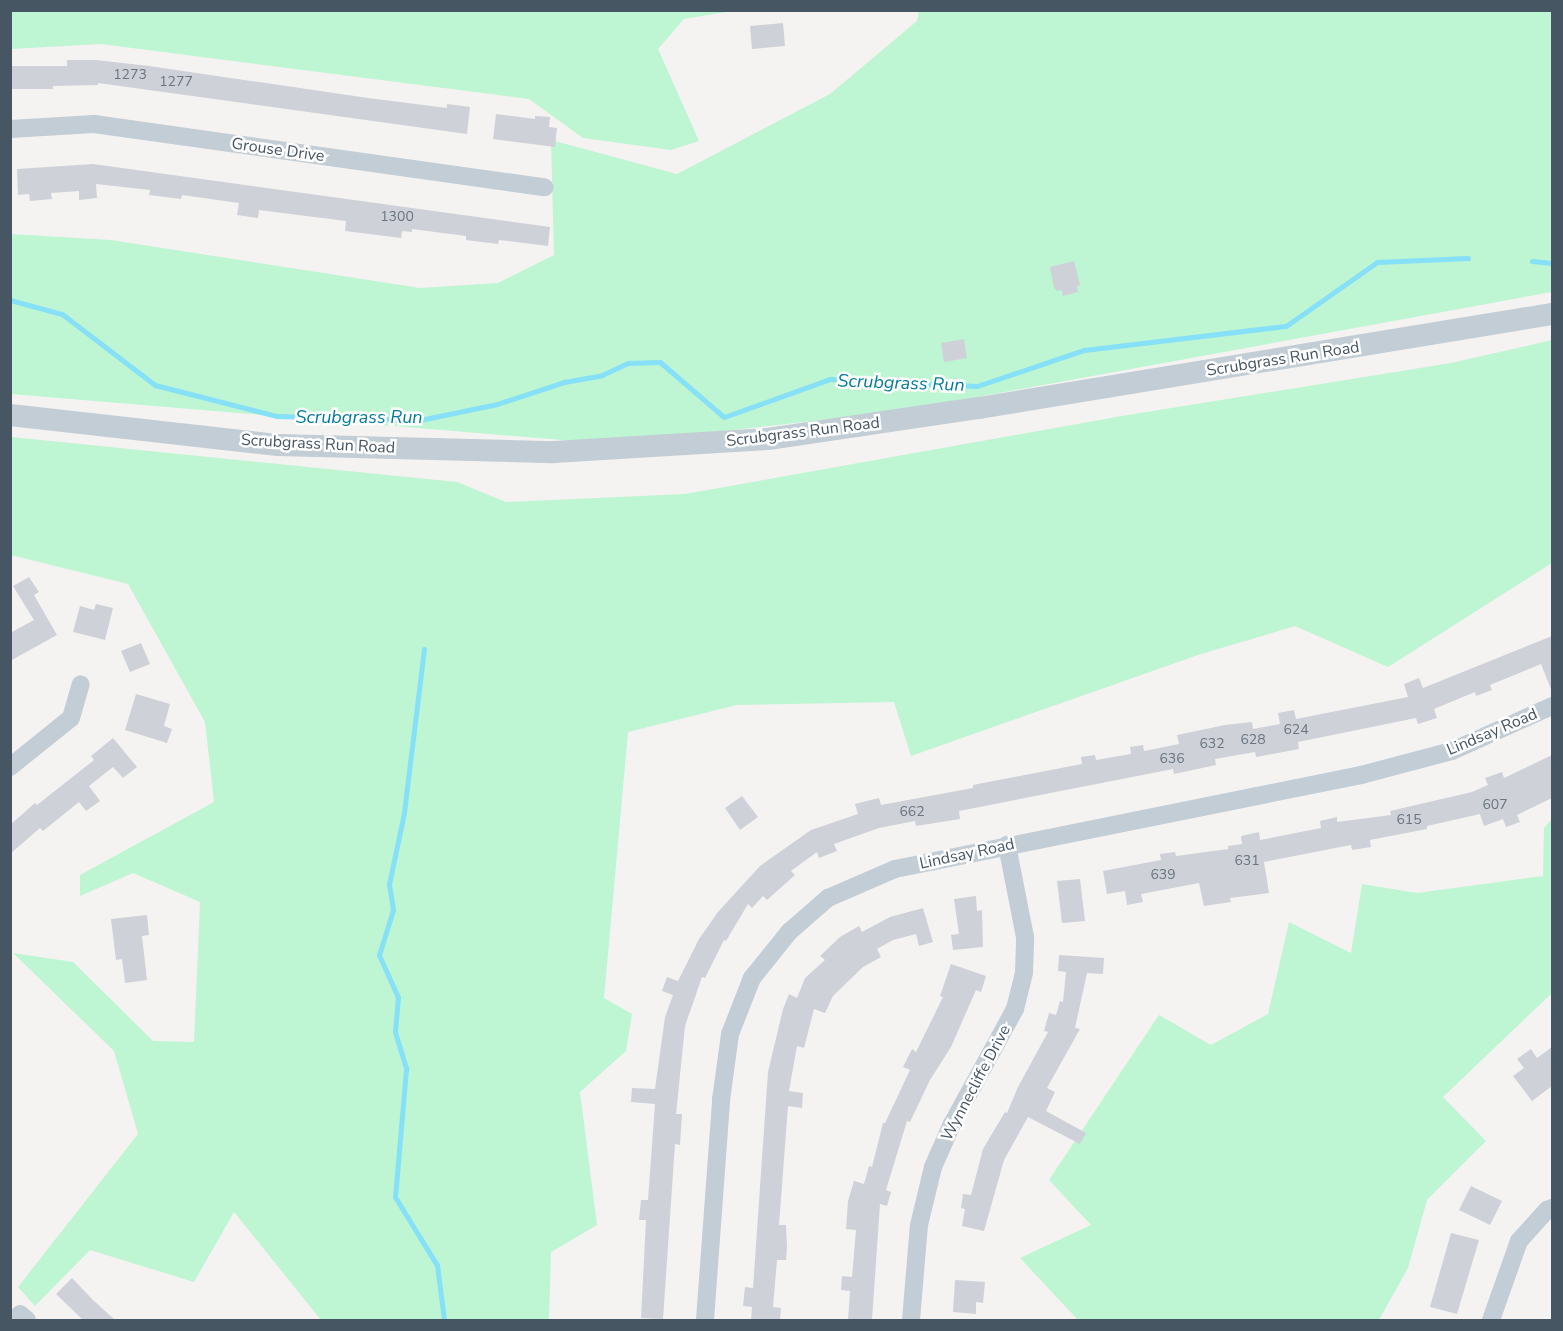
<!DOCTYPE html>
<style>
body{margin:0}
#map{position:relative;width:1563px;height:1331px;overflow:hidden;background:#f5f2f2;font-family:"Nunito Sans",sans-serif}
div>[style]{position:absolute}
.green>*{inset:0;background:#bef5d3}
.stream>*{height:5px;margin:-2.5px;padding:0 2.5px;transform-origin:2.5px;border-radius:2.5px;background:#86e0f7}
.building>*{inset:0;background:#ced1d8}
.minor>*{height:18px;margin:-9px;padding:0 9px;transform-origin:9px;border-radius:9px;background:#c2cdd5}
.tertiary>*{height:22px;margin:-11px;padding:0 11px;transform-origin:11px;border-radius:11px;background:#c2cdd5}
span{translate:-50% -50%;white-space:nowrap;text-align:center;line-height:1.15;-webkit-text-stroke:5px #fff;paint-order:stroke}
.number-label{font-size:14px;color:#697580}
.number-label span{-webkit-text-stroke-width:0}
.street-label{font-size:16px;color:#475663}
.water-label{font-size:18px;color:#037b9b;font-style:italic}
.frame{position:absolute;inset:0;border:12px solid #475663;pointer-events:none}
</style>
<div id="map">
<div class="green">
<div style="clip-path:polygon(10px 11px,11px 10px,732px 11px,684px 19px,658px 49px,699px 141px,671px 150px,583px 138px,529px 99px,101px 44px,11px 49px)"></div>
<div style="clip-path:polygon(919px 11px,1552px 11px,1552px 292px,901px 411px,610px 444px,11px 394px,10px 234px,111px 240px,420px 288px,498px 283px,554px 255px,551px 140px,677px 174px,830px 94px,917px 21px)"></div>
<div style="clip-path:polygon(1552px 340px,1552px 563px,1388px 667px,1295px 626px,1198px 655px,911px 756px,894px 702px,737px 705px,628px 732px,604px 998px,632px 1014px,626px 1051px,580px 1092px,597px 1225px,551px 1252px,549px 1320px,321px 1320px,234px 1212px,194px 1282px,90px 1250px,35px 1306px,18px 1287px,138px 1134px,114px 1051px,13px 953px,73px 962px,153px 1041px,194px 1042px,200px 902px,133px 873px,80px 896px,80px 875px,214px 802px,205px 722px,128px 584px,11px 555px,11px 437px,457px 482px,506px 502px,685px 494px,1122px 416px,1451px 363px)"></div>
<div style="clip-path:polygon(1552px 819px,1552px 993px,1443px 1097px,1486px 1141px,1427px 1200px,1408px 1268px,1379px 1320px,1078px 1320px,1020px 1258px,1091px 1225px,1049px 1180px,1159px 1015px,1211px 1045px,1268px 1014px,1289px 922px,1351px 953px,1362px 884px,1417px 893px,1543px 876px,1544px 828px)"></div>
</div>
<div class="stream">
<div style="left:1532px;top:261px;width:20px;rotate:6deg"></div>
<div style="left:10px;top:300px;width:54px;rotate:15.1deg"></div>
<div style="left:62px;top:314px;width:117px;rotate:37.4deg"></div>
<div style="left:155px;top:385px;width:126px;rotate:14.3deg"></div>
<div style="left:277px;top:416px;width:143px;rotate:1.6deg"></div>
<div style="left:420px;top:420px;width:79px;rotate:-11.7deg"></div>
<div style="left:497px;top:404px;width:71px;rotate:-18.2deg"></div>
<div style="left:564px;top:382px;width:39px;rotate:-10deg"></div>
<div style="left:602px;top:375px;width:29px;rotate:-25deg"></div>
<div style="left:628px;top:363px;width:32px;rotate:-2deg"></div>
<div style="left:660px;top:362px;width:84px;rotate:40.7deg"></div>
<div style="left:724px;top:417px;width:113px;rotate:-19.7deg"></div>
<div style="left:830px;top:379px;width:147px;rotate:2.7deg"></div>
<div style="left:977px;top:386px;width:113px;rotate:-18.6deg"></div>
<div style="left:1084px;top:350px;width:203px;rotate:-6.8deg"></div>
<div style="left:1286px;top:326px;width:111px;rotate:-35.1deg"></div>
<div style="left:1377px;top:262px;width:91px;rotate:-2.5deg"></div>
<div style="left:424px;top:649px;width:165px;rotate:97deg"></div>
<div style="left:404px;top:813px;width:73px;rotate:101.9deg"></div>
<div style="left:389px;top:884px;width:26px;rotate:81deg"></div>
<div style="left:393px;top:910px;width:47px;rotate:107.3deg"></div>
<div style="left:379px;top:955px;width:46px;rotate:65.7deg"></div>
<div style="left:398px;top:997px;width:35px;rotate:95deg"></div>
<div style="left:395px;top:1032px;width:39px;rotate:73deg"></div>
<div style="left:406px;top:1069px;width:128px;rotate:94.9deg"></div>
<div style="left:395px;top:1197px;width:80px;rotate:58.3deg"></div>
<div style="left:437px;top:1265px;width:55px;rotate:82.7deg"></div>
</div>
<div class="building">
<div style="clip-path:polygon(783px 23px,785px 46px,752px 49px,750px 26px)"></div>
<div style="clip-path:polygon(67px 60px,96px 60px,149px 66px,368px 98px,447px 108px,447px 104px,470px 107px,467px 134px,98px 83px,98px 85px,53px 86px,53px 89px,10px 89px,10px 66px,67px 66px)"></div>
<div style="clip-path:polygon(496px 114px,535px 119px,535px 116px,550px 117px,549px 127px,557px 128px,555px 147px,493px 139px)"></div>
<div style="clip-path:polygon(93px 164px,550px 227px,548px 246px,499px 240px,498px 244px,466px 240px,466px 236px,412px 229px,412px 232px,402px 231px,401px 238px,345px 231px,346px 221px,259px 210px,258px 218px,237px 215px,239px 203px,182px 195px,181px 199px,149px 195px,150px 190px,96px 184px,97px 198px,79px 200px,79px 191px,51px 193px,52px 199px,30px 201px,29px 194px,18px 195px,17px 169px)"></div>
<div style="clip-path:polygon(1074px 261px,1080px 285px,1077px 286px,1078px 292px,1063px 296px,1062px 290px,1057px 291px,1054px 288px,1050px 267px)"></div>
<div style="clip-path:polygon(964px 339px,967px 358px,944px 362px,941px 343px)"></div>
<div style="clip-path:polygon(29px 577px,39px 592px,34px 595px,57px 635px,10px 661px,10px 633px,34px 620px,13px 586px)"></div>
<div style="clip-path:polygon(96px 604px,113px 608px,105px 640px,73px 632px,80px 606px,94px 610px)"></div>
<div style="clip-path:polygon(1552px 636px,1552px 692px,1541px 664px,1490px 685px,1492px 690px,1476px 696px,1475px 692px,1434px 709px,1437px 718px,1418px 724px,1416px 718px,1298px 742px,1299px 749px,1256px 757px,1255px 752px,1215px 759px,1216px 765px,1174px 774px,1173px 769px,959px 811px,960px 819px,916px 826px,915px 821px,879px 828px,834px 844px,837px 851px,819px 858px,817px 852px,791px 871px,795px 875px,767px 900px,763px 896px,752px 908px,748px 904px,726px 941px,724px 940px,705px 978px,702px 977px,685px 1026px,676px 1114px,682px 1114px,680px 1145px,675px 1144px,663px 1319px,641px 1318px,646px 1220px,639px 1220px,641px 1200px,648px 1200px,655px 1104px,631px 1102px,632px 1088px,655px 1089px,665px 1017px,673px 995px,662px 991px,667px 977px,678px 981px,699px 939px,718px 912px,760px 866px,811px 830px,858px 814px,855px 804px,879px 798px,881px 805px,973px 788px,973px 785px,1082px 764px,1081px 757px,1095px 755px,1096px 760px,1131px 754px,1130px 747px,1143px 745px,1144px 751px,1179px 744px,1177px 735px,1225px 725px,1252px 722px,1253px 729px,1280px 724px,1278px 713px,1294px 710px,1296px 719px,1408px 697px,1404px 684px,1419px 678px,1423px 688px)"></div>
<div style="clip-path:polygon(141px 643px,150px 664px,130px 672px,121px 651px)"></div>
<div style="clip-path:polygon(136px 694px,170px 704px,164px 726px,172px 729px,167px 743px,125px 730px)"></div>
<div style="clip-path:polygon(113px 738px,137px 767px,123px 778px,113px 767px,89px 786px,100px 801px,86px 811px,79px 802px,43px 831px,40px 828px,10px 854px,10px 825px,35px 803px,37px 805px,94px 760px,91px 756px)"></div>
<div style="clip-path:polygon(1552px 755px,1552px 798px,1517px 815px,1520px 822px,1506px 827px,1503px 819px,1484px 826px,1480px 814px,1427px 826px,1427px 829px,1370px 840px,1371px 847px,1352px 850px,1351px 845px,1264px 862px,1269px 893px,1230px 898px,1231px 902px,1204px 906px,1199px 883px,1141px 894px,1143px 902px,1127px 905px,1125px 891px,1107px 894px,1103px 871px,1161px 860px,1160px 854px,1175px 852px,1176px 856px,1228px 849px,1228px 846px,1242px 844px,1241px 836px,1259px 832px,1260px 840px,1321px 828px,1320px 821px,1337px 817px,1337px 822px,1391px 815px,1390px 811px,1472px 792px,1488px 785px,1485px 778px,1502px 772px,1504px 778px)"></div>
<div style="clip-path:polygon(742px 796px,758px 817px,740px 830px,725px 808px)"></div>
<div style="clip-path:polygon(1080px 879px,1085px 921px,1062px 923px,1057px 881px)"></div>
<div style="clip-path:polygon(976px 896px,977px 911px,982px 910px,983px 947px,953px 950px,951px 935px,959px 934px,954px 899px)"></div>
<div style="clip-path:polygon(923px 908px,933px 942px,919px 946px,916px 934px,893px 940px,877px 949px,881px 957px,863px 967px,833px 996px,825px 1013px,814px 1009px,804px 1048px,797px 1046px,789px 1091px,803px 1093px,802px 1108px,788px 1106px,779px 1225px,786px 1225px,787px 1247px,786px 1260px,777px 1260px,773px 1307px,781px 1308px,780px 1320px,751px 1320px,752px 1307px,743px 1306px,745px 1287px,753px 1288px,768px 1072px,783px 1009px,789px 994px,797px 998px,805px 978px,825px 960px,820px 956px,840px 937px,859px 926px,862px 932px,890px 917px)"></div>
<div style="clip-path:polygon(147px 915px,149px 935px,142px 936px,147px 980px,125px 983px,122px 959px,116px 960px,111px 919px)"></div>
<div style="clip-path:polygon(1059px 955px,1104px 958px,1103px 974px,1087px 973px,1075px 1028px,1080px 1029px,1047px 1088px,1055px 1092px,1046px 1111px,1086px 1133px,1080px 1144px,1028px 1117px,1004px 1160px,984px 1231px,962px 1226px,965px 1209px,961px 1208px,963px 1194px,971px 1195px,983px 1149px,1005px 1112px,1007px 1113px,1018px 1087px,1048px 1032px,1044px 1031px,1049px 1013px,1056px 1015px,1060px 1001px,1063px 1002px,1066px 972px,1058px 971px)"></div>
<div style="clip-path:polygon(951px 964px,986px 976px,981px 992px,976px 990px,951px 1047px,930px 1080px,910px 1122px,907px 1121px,886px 1190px,891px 1192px,887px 1206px,880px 1204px,872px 1320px,848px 1320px,850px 1291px,841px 1290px,842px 1276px,852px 1277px,856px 1230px,846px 1229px,848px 1201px,854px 1181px,864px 1184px,869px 1166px,872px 1167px,883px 1123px,885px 1123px,910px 1070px,903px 1067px,912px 1049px,916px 1052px,943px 997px,940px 996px)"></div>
<div style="clip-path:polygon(1552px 1047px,1552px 1086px,1532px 1101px,1513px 1076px,1524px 1068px,1517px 1059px,1531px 1049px,1537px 1058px)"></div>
<div style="clip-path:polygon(1471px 1186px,1502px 1201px,1490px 1225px,1459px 1210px)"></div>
<div style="clip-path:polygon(1451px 1233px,1479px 1240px,1457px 1314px,1430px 1307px)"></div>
<div style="clip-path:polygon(72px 1278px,93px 1300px,115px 1320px,83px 1320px,56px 1294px)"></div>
<div style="clip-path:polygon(955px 1280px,985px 1282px,983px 1303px,976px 1302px,976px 1314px,953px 1312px)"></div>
</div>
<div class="minor">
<div style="left:10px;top:129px;width:84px;rotate:-3.4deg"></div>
<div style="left:94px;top:124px;width:455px;rotate:8deg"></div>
<div style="left:10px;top:767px;width:78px;rotate:-38.8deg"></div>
<div style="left:71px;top:718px;width:35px;rotate:-74deg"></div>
<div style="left:20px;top:1314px;width:9px;rotate:41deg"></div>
<div style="left:705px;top:1320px;width:221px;rotate:-85.8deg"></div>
<div style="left:721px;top:1100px;width:67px;rotate:-82.2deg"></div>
<div style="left:730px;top:1034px;width:60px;rotate:-68.6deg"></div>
<div style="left:752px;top:978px;width:59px;rotate:-51.2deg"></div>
<div style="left:789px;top:932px;width:52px;rotate:-41.1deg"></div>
<div style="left:828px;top:898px;width:73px;rotate:-23.4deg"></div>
<div style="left:895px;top:869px;width:475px;rotate:-11.4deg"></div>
<div style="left:1361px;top:775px;width:94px;rotate:-14.8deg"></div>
<div style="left:1452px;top:751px;width:110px;rotate:-24.2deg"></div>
<div style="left:911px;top:1320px;width:95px;rotate:-85.2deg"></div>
<div style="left:919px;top:1225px;width:60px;rotate:-76.4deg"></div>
<div style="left:933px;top:1167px;width:47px;rotate:-66.2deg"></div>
<div style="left:952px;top:1124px;width:131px;rotate:-61.3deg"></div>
<div style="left:1015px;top:1009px;width:38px;rotate:-76deg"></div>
<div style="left:1024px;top:972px;width:35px;rotate:-88deg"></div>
<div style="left:1025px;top:937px;width:94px;rotate:-101.1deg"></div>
<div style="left:1491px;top:1320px;width:84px;rotate:-70.5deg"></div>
<div style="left:1519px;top:1241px;width:42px;rotate:-47.9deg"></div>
<div style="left:1547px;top:1210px;width:5px;rotate:-22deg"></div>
</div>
<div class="tertiary">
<div style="left:10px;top:415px;width:270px;rotate:6.4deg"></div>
<div style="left:278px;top:445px;width:276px;rotate:1.5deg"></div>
<div style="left:554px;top:452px;width:214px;rotate:-3.5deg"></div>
<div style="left:768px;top:439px;width:213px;rotate:-8.4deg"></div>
<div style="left:979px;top:408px;width:581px;rotate:-9.32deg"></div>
</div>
<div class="number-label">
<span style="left:130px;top:75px">1273</span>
<span style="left:176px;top:82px">1277</span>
<span style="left:397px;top:217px">1300</span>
<span style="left:1296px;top:730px">624</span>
<span style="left:1253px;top:740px">628</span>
<span style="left:1212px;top:744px">632</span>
<span style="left:1172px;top:759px">636</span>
<span style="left:1495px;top:805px">607</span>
<span style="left:912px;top:812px">662</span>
<span style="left:1409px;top:820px">615</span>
<span style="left:1247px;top:861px">631</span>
<span style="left:1163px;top:875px">639</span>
</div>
<div class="street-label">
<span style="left:278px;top:150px;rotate:8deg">Grouse Drive</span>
<span style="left:1283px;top:359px;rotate:-9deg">Scrubgrass Run Road</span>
<span style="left:803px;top:432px;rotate:-7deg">Scrubgrass Run Road</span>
<span style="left:318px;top:444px;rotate:3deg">Scrubgrass Run Road</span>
<span style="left:1492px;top:732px;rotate:-23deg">Lindsay Road</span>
<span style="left:967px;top:854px;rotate:-12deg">Lindsay Road</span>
<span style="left:976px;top:1083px;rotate:-62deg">Wynnecliffe Drive</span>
</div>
<div class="water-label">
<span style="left:901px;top:383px;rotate:2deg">Scrubgrass Run</span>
<span style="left:359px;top:417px">Scrubgrass Run</span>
</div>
<div class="frame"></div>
</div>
